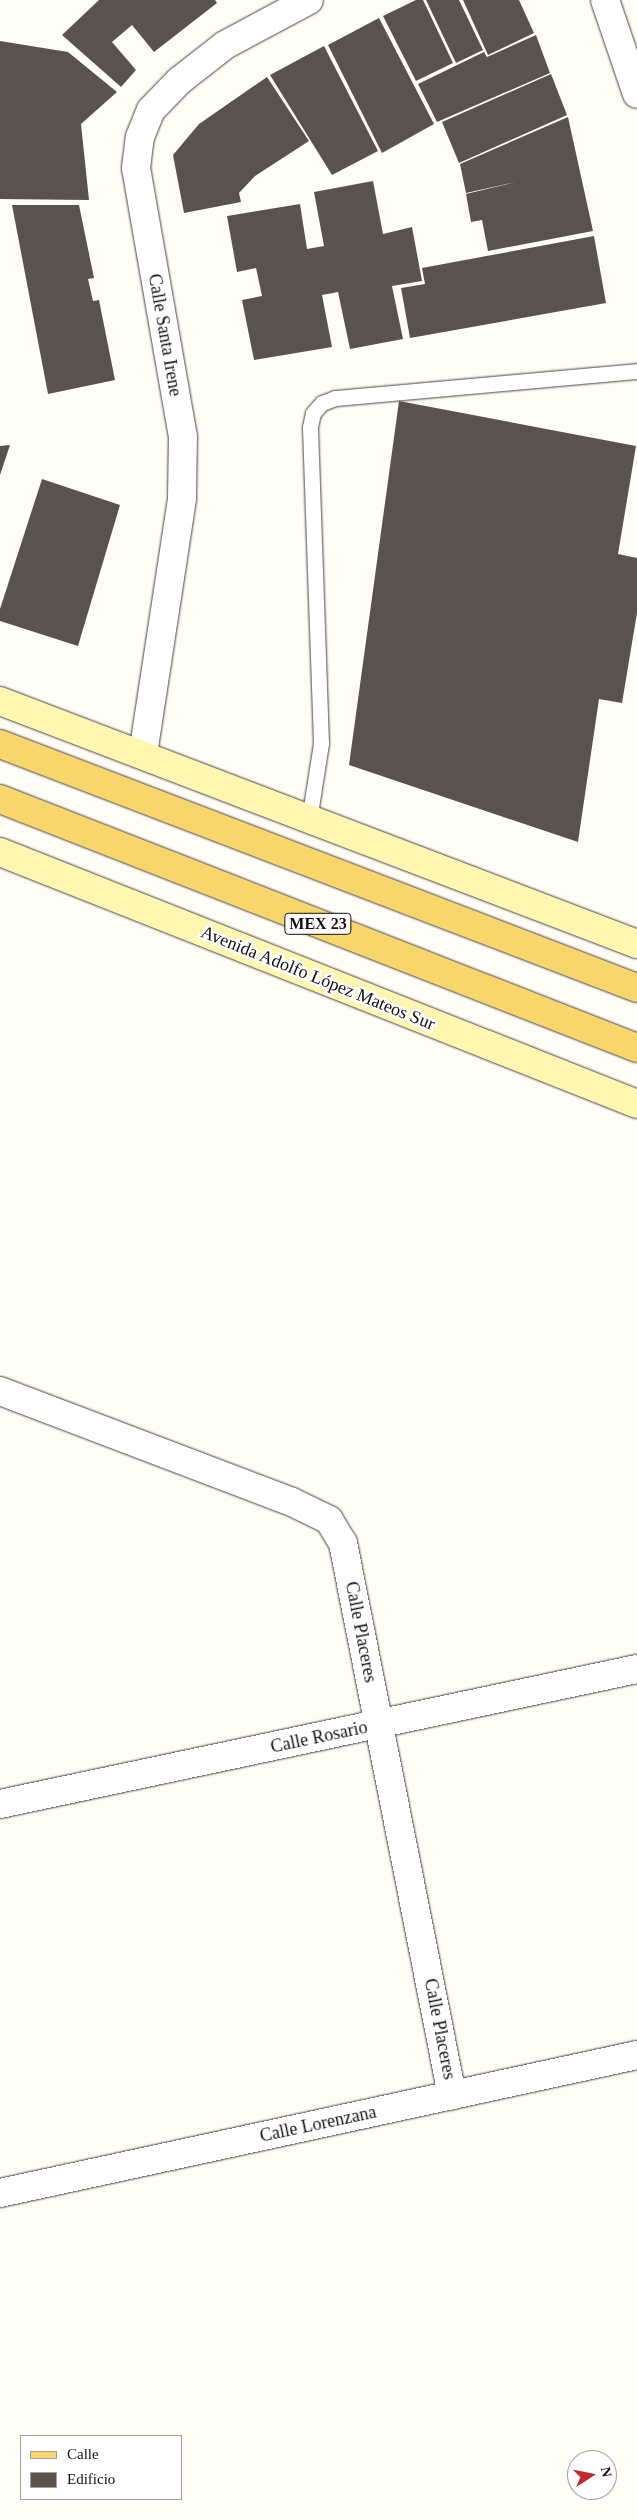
<!DOCTYPE html>
<meta charset="utf-8">
<style>
body{margin:0}
#map{position:relative;width:637px;height:2520px;overflow:hidden;background:#fffdf5;font-family:"Times New Roman",serif}
div>[style]{position:absolute}
.building>*{inset:0;background:#5a524d}
.roads{filter:drop-shadow(0 0 1px #444) drop-shadow(0 0 1px #444)}
.lane>*{height:15px;margin:-7.5px;padding:0 7.5px;transform-origin:7.5px;border-radius:7.5px;background:#fff}
.street>*{height:28px;margin:-14px;padding:0 14px;transform-origin:14px;border-radius:14px;background:#fff}
.secondary>*{height:28px;margin:-14px;padding:0 14px;transform-origin:14px;border-radius:14px;background:#fff6b0}
.primary>*{height:28px;margin:-14px;padding:0 14px;transform-origin:14px;border-radius:14px;background:#f9d66b}
span{translate:-50% -50%;white-space:nowrap;text-align:center;line-height:1.15;-webkit-text-stroke:5px #fff;paint-order:stroke}
.shield-label span{padding:1px 4px;background:#fff;border:1px solid;border-radius:4px;-webkit-text-stroke-width:0}
.shield-label{font-size:16px;color:#111;font-weight:700}
.street-label{font-size:18px;color:#111}
.legend{position:absolute;left:20px;top:2435px;width:162px;height:65px;box-sizing:border-box;background:#fff;border:1px solid #a0a0a0;margin:0;padding:6px 9px;list-style:none;font-size:15px;color:#111}
.legend li{display:flex;align-items:center;gap:10px;height:25px}
.legend b{width:25px;border:1px solid #a0a0a0}
.north{position:absolute;left:567px;top:2450px;width:50px;height:50px;box-sizing:border-box;background:#fff;border:1px solid #a0a0a0;border-radius:50%;rotate:79deg;font-size:14px;font-weight:700;line-height:20px;text-align:center;color:#111}
.north::after{content:'';display:block;margin:auto;width:18px;height:22px;background:#c4262e;clip-path:polygon(50% 0,100% 100%,50% 72%,0 100%)}
</style>
<div id="map">
<div class="building">
<div style="clip-path:polygon(99px 0,215px 0,217px 3px,154px 52px,132px 25px,112px 42px,136px 70px,121px 87px,62px 35px)"></div>
<div style="clip-path:polygon(416px 0,423px 0,453px 63px,416px 81px,383px 16px)"></div>
<div style="clip-path:polygon(426px 0,459px 0,483px 50px,456px 63px)"></div>
<div style="clip-path:polygon(463px 0,519px 0,534px 33px,488px 55px)"></div>
<div style="clip-path:polygon(379px 18px,434px 124px,382px 153px,328px 45px)"></div>
<div style="clip-path:polygon(536px 35px,550px 73px,437px 122px,418px 84px,484px 52px,487px 57px)"></div>
<div style="clip-path:polygon(0 41px,68px 52px,117px 92px,81px 124px,89px 200px,0 199px)"></div>
<div style="clip-path:polygon(324px 46px,378px 151px,332px 175px,270px 75px)"></div>
<div style="clip-path:polygon(551px 74px,567px 115px,459px 163px,442px 122px)"></div>
<div style="clip-path:polygon(267px 77px,309px 141px,255px 176px,239px 193px,241px 202px,184px 213px,173px 155px,199px 124px)"></div>
<div style="clip-path:polygon(568px 117px,593px 231px,488px 251px,482px 220px,471px 222px,466px 194px,516px 182px,466px 193px,460px 164px)"></div>
<div style="clip-path:polygon(373px 181px,383px 234px,412px 227px,422px 281px,392px 286px,403px 339px,350px 349px,338px 292px,322px 295px,332px 347px,254px 360px,242px 300px,262px 296px,256px 268px,237px 272px,227px 216px,300px 204px,307px 249px,324px 246px,314px 192px)"></div>
<div style="clip-path:polygon(12px 205px,79px 205px,94px 278px,88px 279px,93px 301px,99px 300px,115px 380px,48px 394px)"></div>
<div style="clip-path:polygon(594px 236px,606px 303px,410px 338px,401px 288px,425px 284px,422px 268px)"></div>
<div style="clip-path:polygon(399px 401px,636px 446px,618px 554px,637px 558px,637px 613px,622px 703px,599px 699px,578px 842px,349px 765px)"></div>
<div style="clip-path:polygon(10px 445px,0 475px,0 446px)"></div>
<div style="clip-path:polygon(42px 479px,120px 505px,78px 646px,0 621px,0 609px)"></div>
</div>
<div class="roads">
<div class="lane">
<div style="left:309px;top:820px;width:78px;rotate:-81.1deg"></div>
<div style="left:321px;top:743px;width:316px;rotate:-92deg"></div>
<div style="left:310px;top:427px;width:14px;rotate:-78deg"></div>
<div style="left:313px;top:413px;width:13px;rotate:-48deg"></div>
<div style="left:322px;top:403px;width:14px;rotate:-21deg"></div>
<div style="left:335px;top:398px;width:303px;rotate:-5.1deg"></div>
</div>
<div class="street">
<div style="left:605px;top:0;width:99px;rotate:71.2deg"></div>
<div style="left:143px;top:754px;width:259px;rotate:-81.3deg"></div>
<div style="left:182px;top:498px;width:61px;rotate:-89.1deg"></div>
<div style="left:183px;top:437px;width:273px;rotate:-99.9deg"></div>
<div style="left:136px;top:168px;width:31px;rotate:-83deg"></div>
<div style="left:140px;top:137px;width:29px;rotate:-68deg"></div>
<div style="left:151px;top:110px;width:40px;rotate:-46deg"></div>
<div style="left:179px;top:81px;width:58px;rotate:-38deg"></div>
<div style="left:225px;top:45px;width:95px;rotate:-28.2deg"></div>
<div style="left:0;top:1391px;width:312px;rotate:20.8deg"></div>
<div style="left:292px;top:1502px;width:41px;rotate:25.9deg"></div>
<div style="left:329px;top:1520px;width:27px;rotate:59deg"></div>
<div style="left:343px;top:1543px;width:563px;rotate:78.83deg"></div>
<div style="left:0;top:1804px;width:651px;rotate:-11.97deg"></div>
<div style="left:0;top:2193px;width:652px;rotate:-12.22deg"></div>
</div>
<div class="secondary">
<div style="left:0;top:701px;width:682px;rotate:20.88deg"></div>
<div style="left:0;top:852px;width:685px;rotate:21.58deg"></div>
</div>
<div class="primary">
<div style="left:0;top:744px;width:682px;rotate:20.96deg"></div>
<div style="left:0;top:799px;width:684px;rotate:21.35deg"></div>
</div>
</div>
<div class="shield-label">
<span style="left:318px;top:924px">MEX 23</span>
</div>
<div class="street-label">
<span style="left:165px;top:335px;rotate:80deg">Calle Santa Irene</span>
<span style="left:318px;top:978px;rotate:22deg">Avenida Adolfo López Mateos Sur</span>
<span style="left:361px;top:1632px;rotate:79deg">Calle Placeres</span>
<span style="left:319px;top:1737px;rotate:-12deg">Calle Rosario</span>
<span style="left:440px;top:2029px;rotate:79deg">Calle Placeres</span>
<span style="left:318px;top:2124px;rotate:-12deg">Calle Lorenzana</span>
</div>
<ul class="legend">
<li><b style="height:6px;background:#f9d66b"></b>Calle</li>
<li><b style="height:14px;background:#5a524d"></b>Edificio</li>
</ul>
<div class="north">N</div>
</div>
